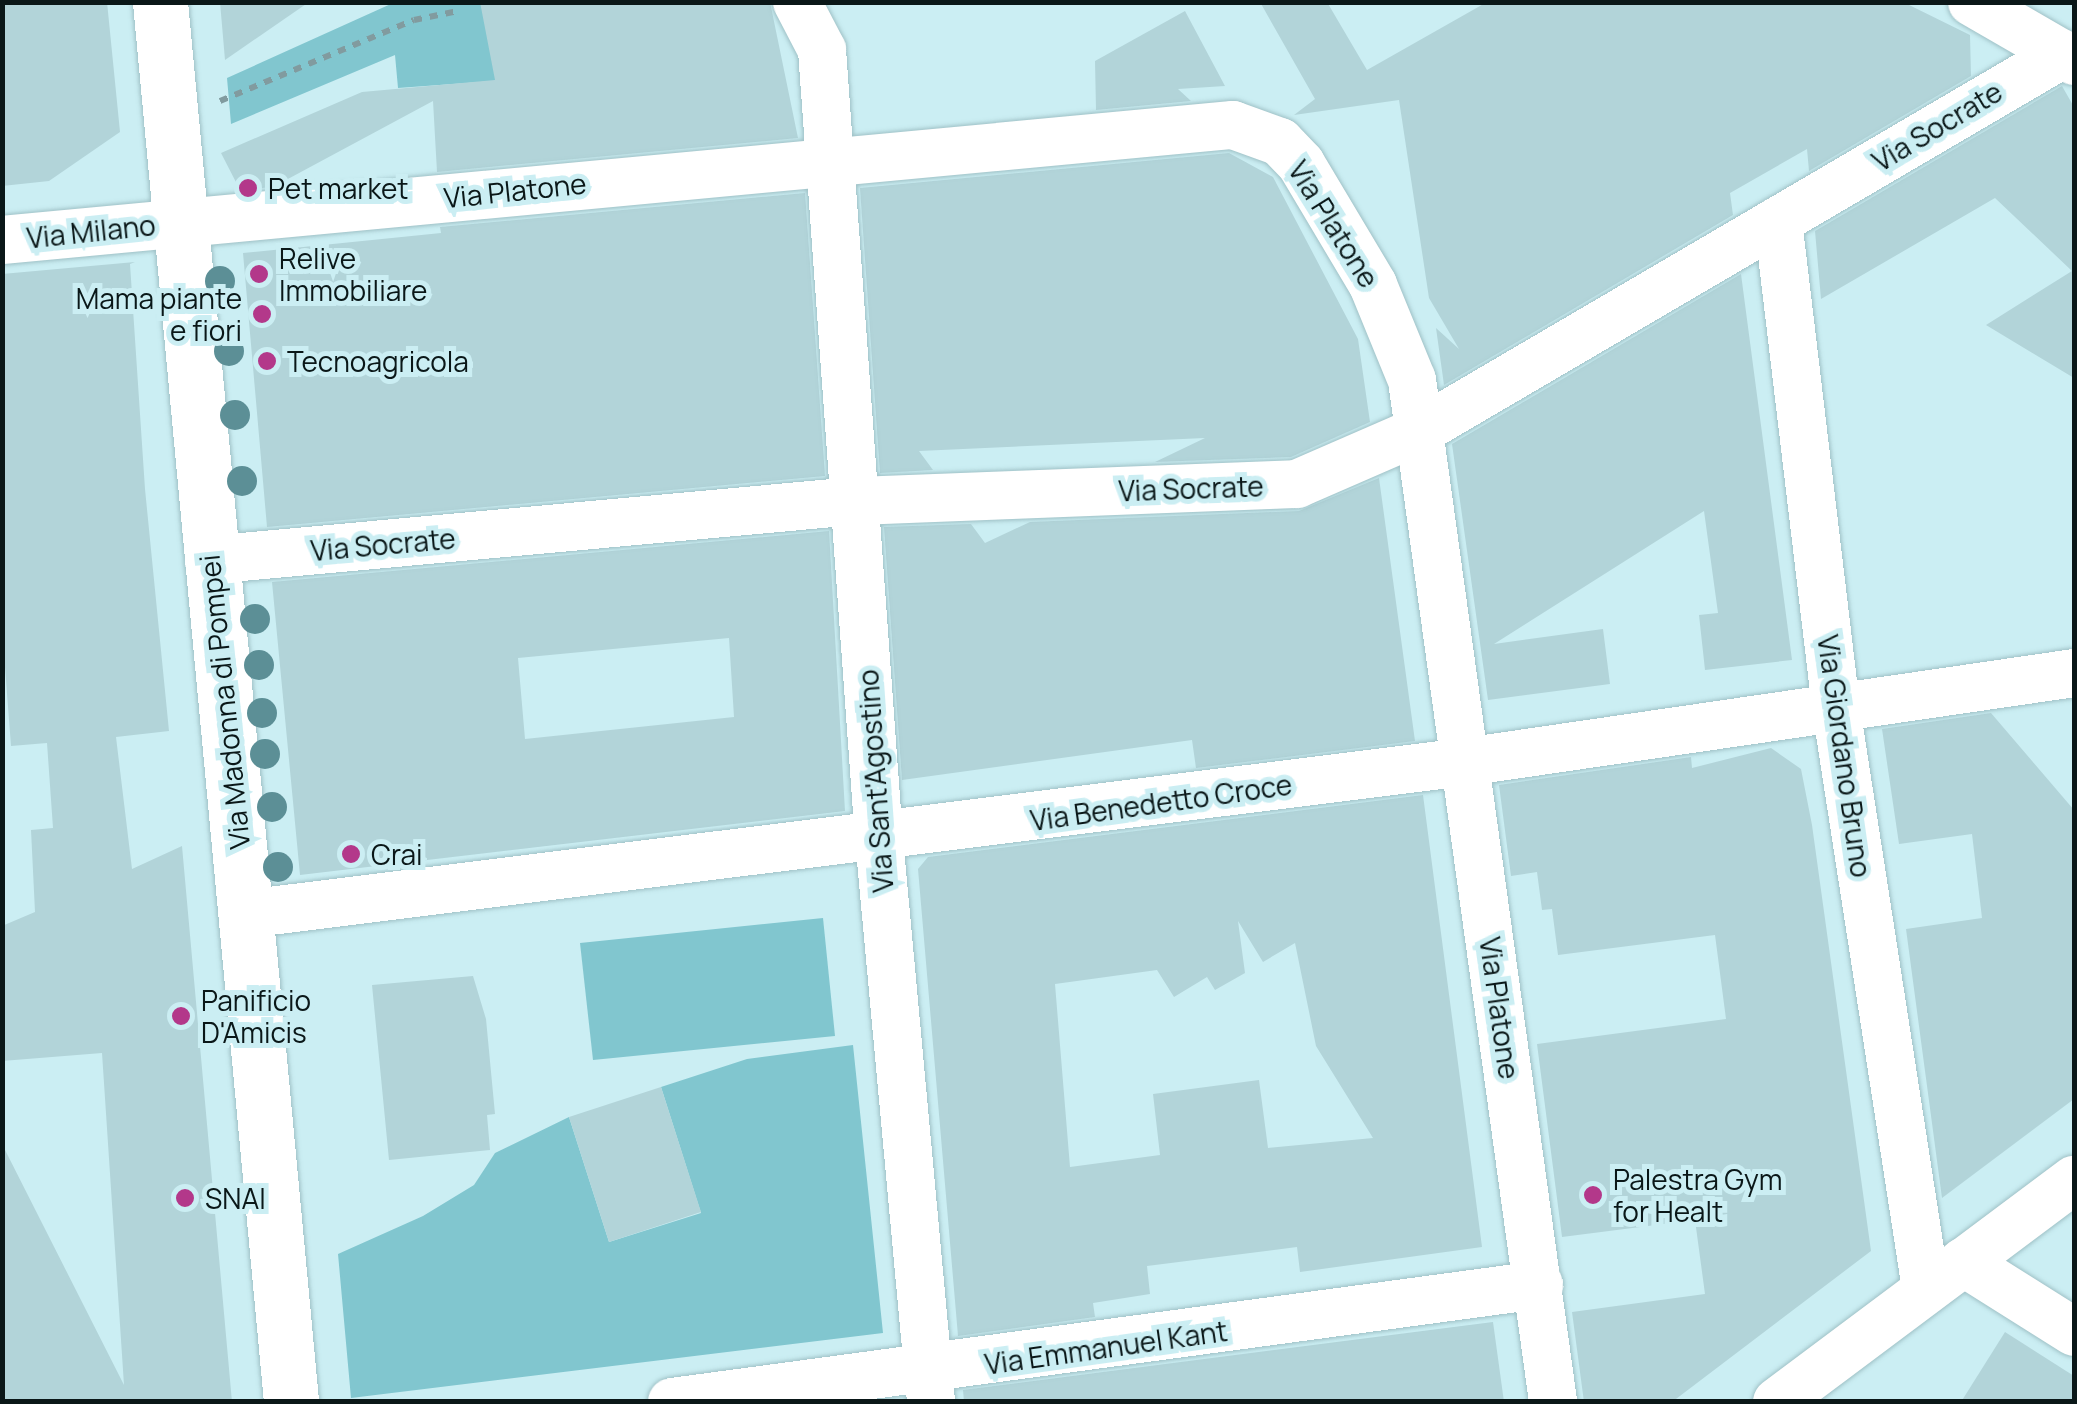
<!DOCTYPE html>
<style>
body{margin:0}
#map{position:relative;width:2077px;height:1404px;overflow:hidden;background:#cbeef3;font-family:Manrope,sans-serif}
div>[style]{position:absolute}
.green>*{inset:0;background:#81c6cf}
.building>*{inset:0;background:#b2d4d9}
.path>*{height:6px;margin-top:-3px;transform-origin:0;background:repeating-linear-gradient(90deg,#819b9f 0 8px,transparent 0 16px)}
.roads{filter:drop-shadow(0 0 2px #9fc1c6) drop-shadow(0 0 2px #9fc1c6)}
.minor>*{height:48px;margin:-24px;padding:0 24px;transform-origin:24px;border-radius:24px;background:#fff}
.tertiary>*{height:55px;margin:-27.5px;padding:0 27.5px;transform-origin:27.5px;border-radius:27.5px;background:#fff}
.trees>*{width:30px;height:30px;margin:-15px;border-radius:50%;background:#5c8f96}
.dots>*{width:28px;height:28px;translate:-50% -50%;box-sizing:border-box;border:5px solid #cbeef3;border-radius:50%}
span{translate:-50% -50%;white-space:nowrap;text-align:center;line-height:1.15;-webkit-text-stroke:10px #cbeef3;paint-order:stroke}
.street-label{font-size:28px;color:#0a1718}
.poi-label{font-size:28px;color:#0a1718}
.left{translate:0 -50%;text-align:left}
.right{translate:-100% -50%;text-align:right}
.frame{position:absolute;inset:0;border:5px solid #0a1718;pointer-events:none}
</style>
<div id="map">
<div class="green">
<div style="clip-path:polygon(393px 3px,618px 3px,494px 81px,398px 88px,395px 55px,231px 124px,227px 78px)"></div>
<div style="clip-path:polygon(823px 918px,835px 1036px,593px 1060px,580px 943px)"></div>
<div style="clip-path:polygon(853px 1045px,883px 1333px,351px 1398px,338px 1254px,423px 1216px,474px 1185px,495px 1153px,569px 1117px,609px 1242px,701px 1213px,661px 1087px,747px 1059px)"></div>
</div>
<div class="building">
<div style="clip-path:polygon(2px 2px,107px 2px,120px 132px,49px 181px,2px 186px)"></div>
<div style="clip-path:polygon(220px 2px,309px 2px,225px 60px)"></div>
<div style="clip-path:polygon(480px 2px,770px 2px,798px 138px,437px 172px,433px 101px,273px 187px,240px 190px,221px 153px,362px 92px,495px 80px)"></div>
<div style="clip-path:polygon(1260px 2px,1327px 2px,1367px 70px,1487px 2px,1903px 2px,1970px 35px,1971px 76px,1809px 171px,1807px 149px,1730px 193px,1733px 215px,1444px 385px,1436px 328px,1459px 349px,1429px 298px,1399px 100px,1294px 115px,1315px 99px)"></div>
<div style="clip-path:polygon(1185px 11px,1225px 86px,1178px 89px,1191px 101px,1096px 110px,1095px 61px)"></div>
<div style="clip-path:polygon(2062px 86px,2074px 107px,2074px 378px,1986px 325px,2072px 271px,1995px 198px,1821px 299px,1815px 231px)"></div>
<div style="clip-path:polygon(1229px 153px,1273px 177px,1358px 339px,1370px 422px,1291px 457px,1155px 462px,1205px 438px,919px 451px,933px 470px,880px 473px,860px 188px)"></div>
<div style="clip-path:polygon(805px 193px,825px 476px,267px 527px,243px 253px,441px 233px,440px 227px)"></div>
<div style="clip-path:polygon(135px 262px,130px 264px,145px 489px,169px 731px,116px 737px,132px 869px,182px 846px,232px 1402px,2px 1402px,2px 1144px,124px 1385px,102px 1053px,2px 1061px,2px 926px,35px 912px,31px 830px,53px 828px,47px 743px,11px 746px,2px 628px,2px 274px)"></div>
<div style="clip-path:polygon(1741px 274px,1792px 660px,1705px 670px,1699px 615px,1718px 613px,1704px 511px,1494px 644px,1603px 629px,1610px 684px,1488px 700px,1452px 444px)"></div>
<div style="clip-path:polygon(1379px 478px,1415px 741px,1196px 768px,1192px 740px,902px 780px,884px 527px,971px 524px,985px 543px,1030px 522px,1299px 511px)"></div>
<div style="clip-path:polygon(evenodd,829px 531px,845px 811px,300px 875px,272px 582px,829px 531px,729px 638px,734px 717px,525px 739px,518px 658px,729px 638px)"></div>
<div style="clip-path:polygon(1991px 713px,2074px 810px,2074px 1099px,1942px 1198px,1906px 929px,1982px 918px,1972px 834px,1899px 844px,1882px 729px)"></div>
<div style="clip-path:polygon(1771px 748px,1801px 769px,1812px 825px,1871px 1251px,1672px 1402px,1584px 1402px,1572px 1312px,1705px 1294px,1695px 1220px,1562px 1237px,1537px 1044px,1726px 1019px,1715px 935px,1558px 955px,1552px 909px,1542px 910px,1537px 872px,1511px 876px,1499px 785px,1691px 757px,1692px 768px)"></div>
<div style="clip-path:polygon(evenodd,1423px 795px,1482px 1247px,1300px 1272px,1297px 1247px,1147px 1266px,1150px 1294px,1093px 1303px,1095px 1317px,958px 1336px,918px 869px,928px 857px,1423px 795px,1238px 921px,1263px 962px,1295px 943px,1316px 1046px,1373px 1138px,1268px 1148px,1259px 1080px,1153px 1094px,1160px 1155px,1070px 1167px,1055px 984px,1157px 970px,1174px 997px,1207px 977px,1215px 990px,1245px 973px,1238px 921px)"></div>
<div style="clip-path:polygon(473px 976px,486px 1019px,495px 1114px,487px 1115px,490px 1150px,389px 1160px,372px 985px)"></div>
<div style="clip-path:polygon(661px 1087px,701px 1212px,609px 1242px,569px 1117px)"></div>
<div style="clip-path:polygon(1493px 1322px,1504px 1402px,964px 1402px,963px 1390px)"></div>
<div style="clip-path:polygon(2005px 1332px,2074px 1376px,2074px 1402px,1961px 1402px)"></div>
</div>
<div class="path">
<div style="left:220px;top:101px;width:210px;rotate:-22.7deg"></div>
<div style="left:414px;top:20px;width:45px;rotate:-11.6deg"></div>
</div>
<div class="roads">
<div class="minor">
<div style="left:797px;top:2px;width:54px;rotate:62.5deg"></div>
<div style="left:822px;top:50px;width:791px;rotate:85.87deg"></div>
<div style="left:879px;top:839px;width:565px;rotate:84.72deg"></div>
<div style="left:1972px;top:2px;width:118px;rotate:30deg"></div>
<div style="left:1778px;top:221px;width:490px;rotate:83.2deg"></div>
<div style="left:1836px;top:708px;width:588px;rotate:81.19deg"></div>
<div style="left:2px;top:240px;width:1236px;rotate:-5.34deg"></div>
<div style="left:1233px;top:125px;width:50px;rotate:19.9deg"></div>
<div style="left:1280px;top:142px;width:30px;rotate:46deg"></div>
<div style="left:1301px;top:164px;width:141px;rotate:59.2deg"></div>
<div style="left:1373px;top:285px;width:103px;rotate:67.7deg"></div>
<div style="left:1412px;top:380px;width:1032px;rotate:82.14deg"></div>
<div style="left:209px;top:560px;width:649px;rotate:-5.22deg"></div>
<div style="left:855px;top:501px;width:442px;rotate:-2.2deg"></div>
<div style="left:1297px;top:484px;width:135px;rotate:-23.5deg"></div>
<div style="left:1421px;top:430px;width:744px;rotate:-30.36deg"></div>
<div style="left:246px;top:914px;width:1228px;rotate:-7.11deg"></div>
<div style="left:1465px;top:762px;width:615px;rotate:-8.31deg"></div>
<div style="left:1963px;top:1262px;width:131px;rotate:32.2deg"></div>
<div style="left:672px;top:1402px;width:875px;rotate:-7.69deg"></div>
<div style="left:1777px;top:1402px;width:371px;rotate:-36.8deg"></div>
</div>
<div class="tertiary">
<div style="left:160px;top:2px;width:1406px;rotate:84.65deg"></div>
</div>
</div>
<div class="trees">
<div style="left:220px;top:281px"></div>
<div style="left:229px;top:351px"></div>
<div style="left:235px;top:415px"></div>
<div style="left:242px;top:481px"></div>
<div style="left:255px;top:619px"></div>
<div style="left:259px;top:665px"></div>
<div style="left:262px;top:713px"></div>
<div style="left:265px;top:754px"></div>
<div style="left:272px;top:807px"></div>
<div style="left:278px;top:867px"></div>
</div>
<div class="dots">
<div style="left:248px;top:188px;background:#b3388a"></div>
<div style="left:259px;top:274px;background:#b3388a"></div>
<div style="left:262px;top:314px;background:#b3388a"></div>
<div style="left:267px;top:361px;background:#b3388a"></div>
<div style="left:351px;top:854px;background:#b3388a"></div>
<div style="left:181px;top:1016px;background:#b3388a"></div>
<div style="left:1593px;top:1195px;background:#b3388a"></div>
<div style="left:185px;top:1198px;background:#b3388a"></div>
</div>
<div class="street-label">
<span style="left:1937px;top:126px;rotate:-31deg">Via Socrate</span>
<span style="left:515px;top:190px;rotate:-6deg">Via Platone</span>
<span style="left:1334px;top:224px;rotate:58deg">Via Platone</span>
<span style="left:91px;top:231px;rotate:-6deg">Via Milano</span>
<span style="left:1191px;top:488px;rotate:-2deg">Via Socrate</span>
<span style="left:383px;top:544px;rotate:-5deg">Via Socrate</span>
<span style="left:224px;top:702px;rotate:-96deg">Via Madonna di Pompei</span>
<span style="left:1845px;top:756px;rotate:82deg">Via Giordano Bruno</span>
<span style="left:875px;top:781px;rotate:-94deg">Via Sant'Agostino</span>
<span style="left:1161px;top:802px;rotate:-8deg">Via Benedetto Croce</span>
<span style="left:1500px;top:1008px;rotate:82deg">Via Platone</span>
<span style="left:1106px;top:1347px;rotate:-8deg">Via Emmanuel Kant</span>
</div>
<div class="poi-label">
<span class="left" style="left:268px;top:188px">Pet market</span>
<span class="left" style="left:279px;top:274px">Relive<br>Immobiliare</span>
<span class="right" style="left:242px;top:314px">Mama piante<br>e fiori</span>
<span class="left" style="left:287px;top:361px">Tecnoagricola</span>
<span class="left" style="left:371px;top:854px">Crai</span>
<span class="left" style="left:201px;top:1016px">Panificio<br>D'Amicis</span>
<span class="left" style="left:1613px;top:1195px">Palestra Gym<br>for Healt</span>
<span class="left" style="left:205px;top:1198px">SNAI</span>
</div>
<div class="frame"></div>
</div>
